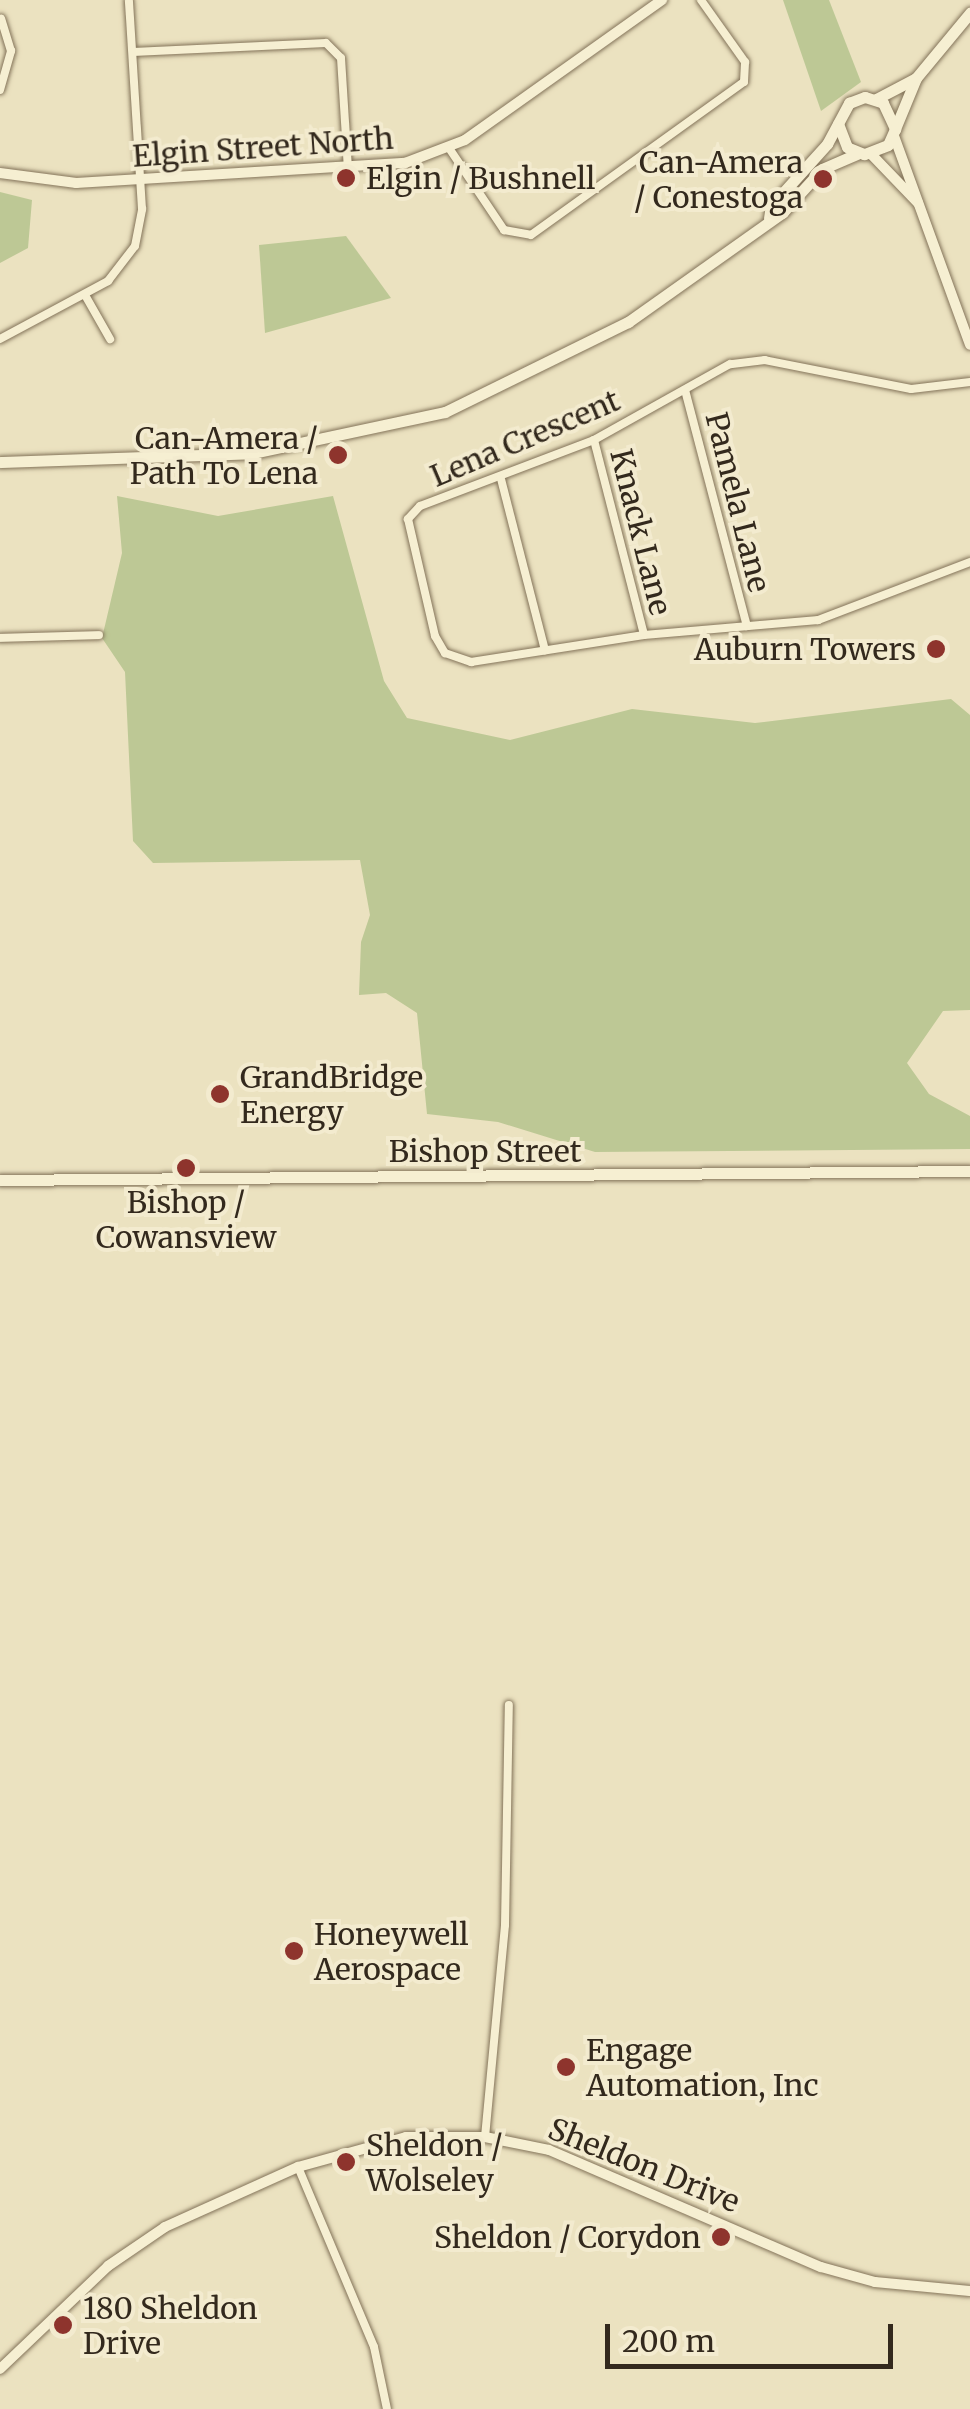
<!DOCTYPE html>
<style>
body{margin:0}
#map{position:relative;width:970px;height:2409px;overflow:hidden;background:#ebe2c0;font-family:Merriweather,serif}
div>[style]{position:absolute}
.green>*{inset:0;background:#bdc895}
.roads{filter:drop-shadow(0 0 2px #837359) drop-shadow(0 0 2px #837359)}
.minor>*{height:8px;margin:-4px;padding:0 4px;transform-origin:4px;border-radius:4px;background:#f6efd2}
.tertiary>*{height:10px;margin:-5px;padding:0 5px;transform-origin:5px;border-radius:5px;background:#f6efd2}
.secondary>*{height:11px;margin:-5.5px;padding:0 5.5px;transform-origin:5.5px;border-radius:5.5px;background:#f6efd2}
.dots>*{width:28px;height:28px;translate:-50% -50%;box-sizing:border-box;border:5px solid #f3ebcf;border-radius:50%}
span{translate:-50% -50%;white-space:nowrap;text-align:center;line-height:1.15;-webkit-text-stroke:8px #f3ebcf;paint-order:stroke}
.street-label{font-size:30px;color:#33291d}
.poi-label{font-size:30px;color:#33291d}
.right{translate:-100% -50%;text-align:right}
.left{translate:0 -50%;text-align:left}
.scale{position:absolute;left:605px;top:2324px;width:288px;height:45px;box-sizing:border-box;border:5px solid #33291d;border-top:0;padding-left:12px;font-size:30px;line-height:35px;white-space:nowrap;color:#33291d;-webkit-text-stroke:8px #f3ebcf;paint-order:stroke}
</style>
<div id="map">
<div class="green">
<div style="clip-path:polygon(783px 0,829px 0,861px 82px,821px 111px)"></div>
<div style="clip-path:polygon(0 192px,32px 200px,28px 248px,0 263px)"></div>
<div style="clip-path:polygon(346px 236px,391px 298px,265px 333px,259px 245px)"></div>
<div style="clip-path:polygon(117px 496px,218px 516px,333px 496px,384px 681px,407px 718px,510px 740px,632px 709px,755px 723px,951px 699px,970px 715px,970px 1010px,943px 1011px,907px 1063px,929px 1094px,970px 1116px,970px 1149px,595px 1152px,498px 1122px,427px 1114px,417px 1013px,386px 993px,359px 995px,361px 942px,370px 915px,360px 860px,153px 863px,133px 841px,125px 672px,102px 638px,122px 553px)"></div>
</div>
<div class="roads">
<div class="minor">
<div style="left:133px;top:52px;width:193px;rotate:-2.7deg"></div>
<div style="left:326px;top:43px;width:21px;rotate:45deg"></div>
<div style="left:341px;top:58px;width:110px;rotate:86.4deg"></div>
<div style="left:0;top:90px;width:41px;rotate:-74.2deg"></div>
<div style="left:11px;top:51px;width:34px;rotate:-107deg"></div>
<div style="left:449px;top:148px;width:99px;rotate:56.1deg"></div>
<div style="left:504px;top:230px;width:27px;rotate:10deg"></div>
<div style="left:531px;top:235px;width:262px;rotate:-35.7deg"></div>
<div style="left:744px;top:82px;width:20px;rotate:-87deg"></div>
<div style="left:745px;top:62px;width:76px;rotate:-125.4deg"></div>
<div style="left:85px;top:295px;width:51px;rotate:60.4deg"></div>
<div style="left:0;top:339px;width:123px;rotate:-28.2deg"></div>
<div style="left:108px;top:281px;width:44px;rotate:-52.4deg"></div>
<div style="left:135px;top:246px;width:38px;rotate:-79deg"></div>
<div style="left:142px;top:209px;width:209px;rotate:-93.6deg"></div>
<div style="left:970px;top:382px;width:59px;rotate:173.2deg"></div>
<div style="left:911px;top:389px;width:149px;rotate:-168.8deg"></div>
<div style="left:765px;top:360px;width:35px;rotate:173deg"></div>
<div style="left:730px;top:364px;width:156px;rotate:150.8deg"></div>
<div style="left:594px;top:440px;width:186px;rotate:159.2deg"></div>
<div style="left:420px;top:506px;width:18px;rotate:133deg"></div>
<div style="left:408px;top:519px;width:120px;rotate:77deg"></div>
<div style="left:435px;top:636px;width:20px;rotate:60deg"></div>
<div style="left:445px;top:653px;width:28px;rotate:19deg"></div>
<div style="left:471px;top:662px;width:175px;rotate:-8.9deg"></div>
<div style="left:644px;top:635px;width:175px;rotate:-4.9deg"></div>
<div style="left:818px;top:620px;width:163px;rotate:-20.9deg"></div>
<div style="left:685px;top:390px;width:244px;rotate:75.3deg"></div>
<div style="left:594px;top:440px;width:201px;rotate:75.6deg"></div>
<div style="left:501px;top:479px;width:177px;rotate:75.6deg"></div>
<div style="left:0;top:638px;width:99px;rotate:-1.7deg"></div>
<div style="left:485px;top:2137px;width:213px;rotate:-84.6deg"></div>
<div style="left:505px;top:1925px;width:220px;rotate:-89deg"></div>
<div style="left:298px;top:2167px;width:195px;rotate:67.1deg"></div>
<div style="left:374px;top:2347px;width:63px;rotate:78.2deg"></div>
</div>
<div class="tertiary">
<div style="left:894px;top:136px;width:222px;rotate:70deg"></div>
<div style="left:871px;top:154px;width:68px;rotate:46.2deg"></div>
<div style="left:0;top:173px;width:77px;rotate:7.5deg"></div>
<div style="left:76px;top:183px;width:330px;rotate:-3.5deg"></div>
<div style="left:405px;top:163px;width:64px;rotate:-21deg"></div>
<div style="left:465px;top:140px;width:242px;rotate:-35.4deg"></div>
<div style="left:0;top:2369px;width:149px;rotate:-43.6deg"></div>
<div style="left:108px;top:2266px;width:69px;rotate:-34.4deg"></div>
<div style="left:165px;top:2227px;width:146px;rotate:-24.3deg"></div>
<div style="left:298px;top:2167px;width:112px;rotate:-15.5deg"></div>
<div style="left:406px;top:2137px;width:79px"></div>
<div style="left:485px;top:2137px;width:65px;rotate:11.5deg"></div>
<div style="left:549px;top:2150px;width:296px;rotate:23.3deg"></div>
<div style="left:821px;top:2267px;width:56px;rotate:15.5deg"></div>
<div style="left:875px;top:2282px;width:95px;rotate:5.4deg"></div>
</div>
<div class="secondary">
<div style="left:876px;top:99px;width:45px;rotate:-27.7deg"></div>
<div style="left:895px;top:129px;width:55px;rotate:-67.6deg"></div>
<div style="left:916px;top:78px;width:85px;rotate:-50.3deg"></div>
<div style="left:769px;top:218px;width:12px;rotate:-81deg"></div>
<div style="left:771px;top:206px;width:84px;rotate:-47.9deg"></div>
<div style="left:827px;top:144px;width:47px;rotate:-61.8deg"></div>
<div style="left:849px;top:103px;width:17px;rotate:-21deg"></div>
<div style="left:865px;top:97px;width:19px;rotate:18deg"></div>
<div style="left:883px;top:103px;width:29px;rotate:65deg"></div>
<div style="left:895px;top:129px;width:17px;rotate:114deg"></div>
<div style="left:888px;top:145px;width:26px;rotate:159deg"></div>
<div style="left:864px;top:154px;width:18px;rotate:-158deg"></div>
<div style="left:847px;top:147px;width:25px;rotate:-111deg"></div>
<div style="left:0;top:462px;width:253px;rotate:-2deg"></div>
<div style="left:253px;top:453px;width:196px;rotate:-12.1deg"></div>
<div style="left:445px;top:412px;width:204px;rotate:-26.2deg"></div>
<div style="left:628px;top:322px;width:189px;rotate:-35.3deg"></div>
<div style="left:782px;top:213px;width:59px;rotate:-47.7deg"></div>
<div style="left:822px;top:169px;width:40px;rotate:-23.4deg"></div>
<div style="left:0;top:1180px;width:970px;rotate:-0.53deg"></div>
</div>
</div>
<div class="dots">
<div style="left:346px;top:178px;background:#8e342d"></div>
<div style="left:823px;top:179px;background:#8e342d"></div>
<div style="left:338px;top:455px;background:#8e342d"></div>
<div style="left:936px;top:649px;background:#8e342d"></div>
<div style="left:220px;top:1094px;background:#8e342d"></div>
<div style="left:186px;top:1168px;background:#8e342d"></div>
<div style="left:294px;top:1951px;background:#8e342d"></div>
<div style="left:566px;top:2067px;background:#8e342d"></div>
<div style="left:346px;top:2162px;background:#8e342d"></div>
<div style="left:721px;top:2237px;background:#8e342d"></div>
<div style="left:63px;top:2325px;background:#8e342d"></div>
</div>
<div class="street-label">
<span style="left:263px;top:147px;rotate:-4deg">Elgin Street North</span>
<span style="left:525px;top:438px;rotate:-23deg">Lena Crescent</span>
<span style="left:738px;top:502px;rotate:76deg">Pamela Lane</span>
<span style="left:641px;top:532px;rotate:76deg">Knack Lane</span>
<span style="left:485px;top:1151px">Bishop Street</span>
<span style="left:644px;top:2165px;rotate:22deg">Sheldon Drive</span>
</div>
<div class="poi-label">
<span class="right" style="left:803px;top:179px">Can-Amera<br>/ Conestoga</span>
<span class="left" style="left:366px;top:178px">Elgin / Bushnell</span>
<span class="right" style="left:318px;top:455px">Can-Amera /<br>Path To Lena</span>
<span class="right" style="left:916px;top:649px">Auburn Towers</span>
<span class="left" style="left:240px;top:1094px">GrandBridge<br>Energy</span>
<span style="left:186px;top:1219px">Bishop /<br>Cowansview</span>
<span class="left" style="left:314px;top:1951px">Honeywell<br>Aerospace</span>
<span class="left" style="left:586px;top:2067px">Engage<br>Automation, Inc</span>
<span class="left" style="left:366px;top:2162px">Sheldon /<br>Wolseley</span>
<span class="right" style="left:701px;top:2237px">Sheldon / Corydon</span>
<span class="left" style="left:83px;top:2325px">180 Sheldon<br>Drive</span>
</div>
<div class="scale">200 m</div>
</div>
